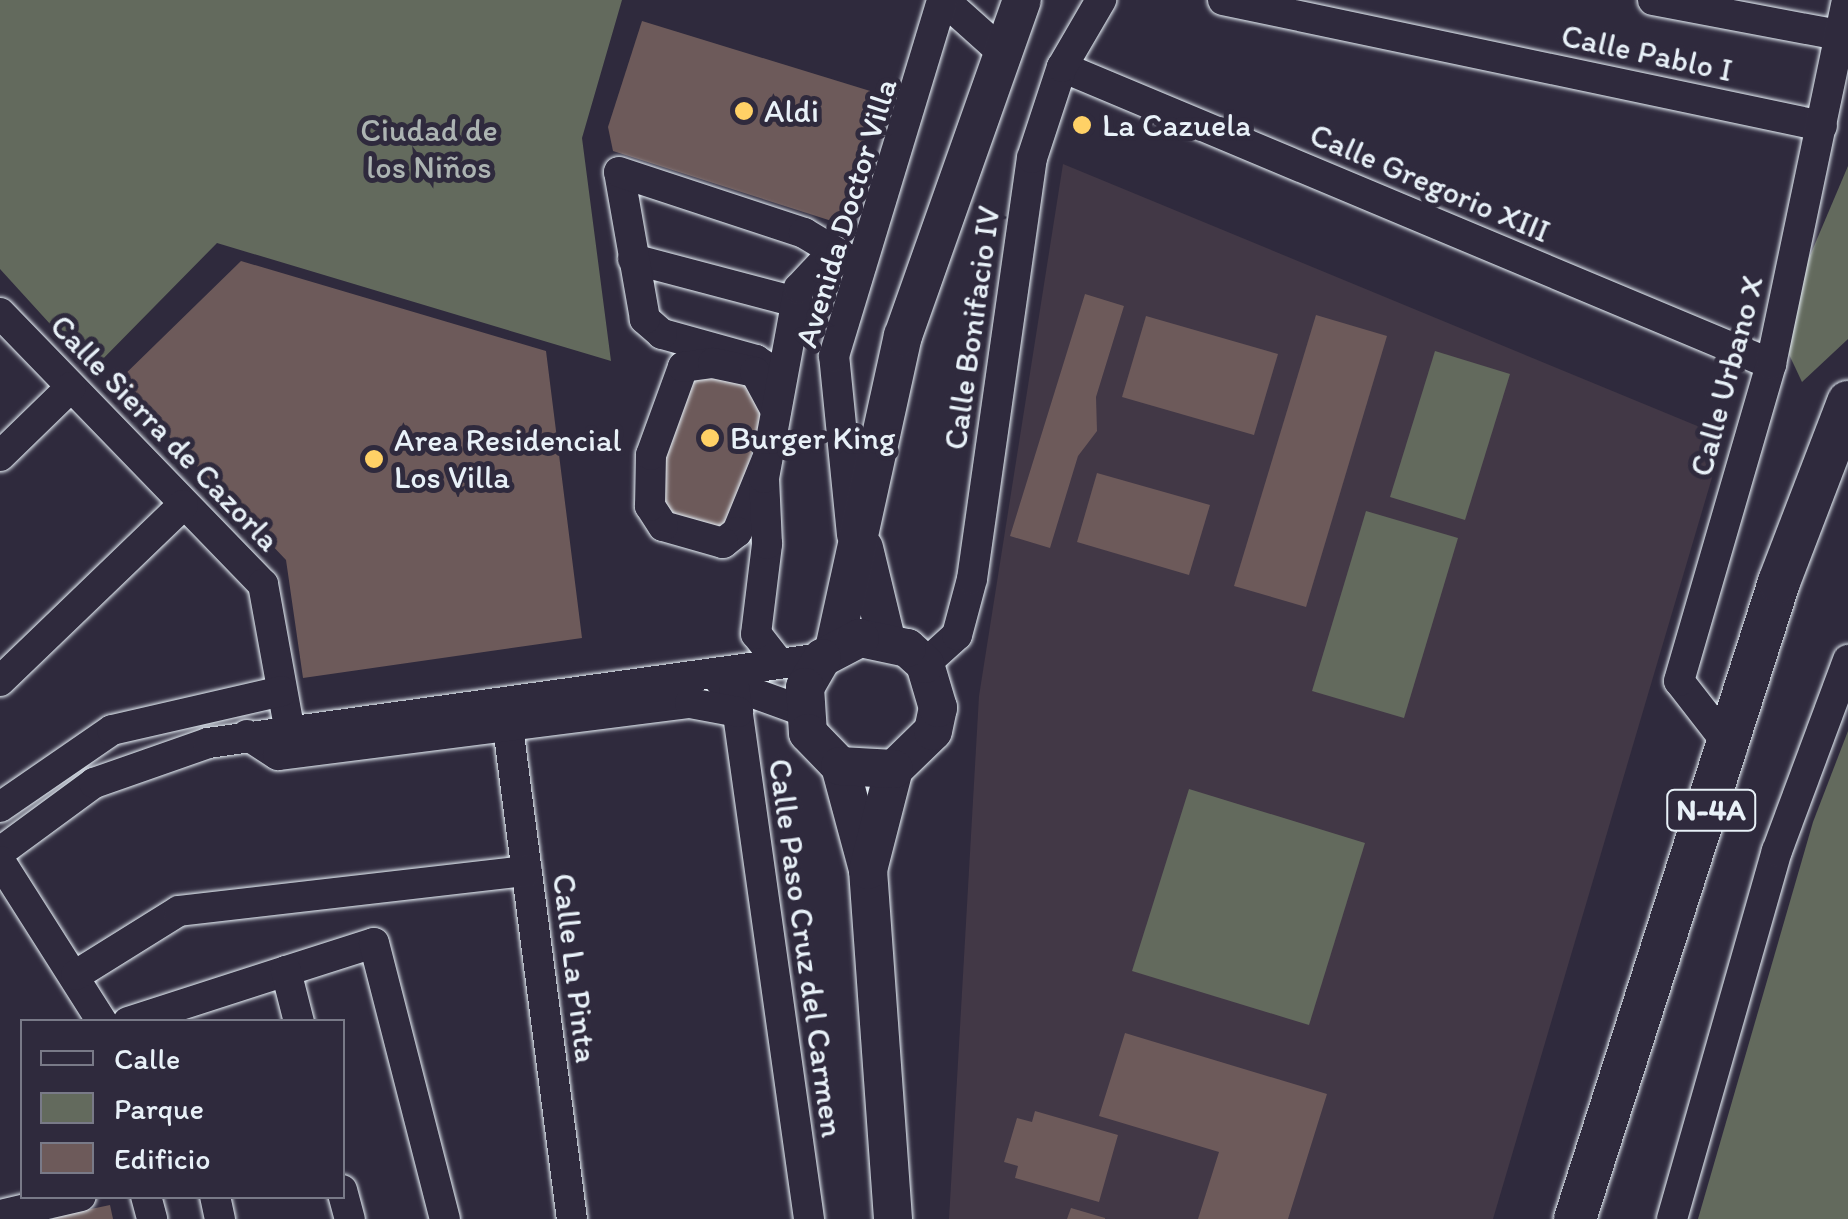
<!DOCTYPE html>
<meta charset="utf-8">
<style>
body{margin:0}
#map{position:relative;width:1848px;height:1219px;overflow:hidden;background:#2f2a3d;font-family:Itim,sans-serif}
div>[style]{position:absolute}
.built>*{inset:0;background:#423846}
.green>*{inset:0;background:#636a5d}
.building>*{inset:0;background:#6d5a5a}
.roads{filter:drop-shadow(0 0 2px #e8f1f8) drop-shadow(0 0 2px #e8f1f8)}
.minor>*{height:30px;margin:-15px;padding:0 15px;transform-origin:15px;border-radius:15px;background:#2f2a3d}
.major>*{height:38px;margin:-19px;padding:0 19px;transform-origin:19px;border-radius:19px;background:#2f2a3d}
.highway>*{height:42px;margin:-21px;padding:0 21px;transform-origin:21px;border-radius:21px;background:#2f2a3d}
.dots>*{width:28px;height:28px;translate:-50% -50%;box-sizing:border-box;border:5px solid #2f2a3d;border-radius:50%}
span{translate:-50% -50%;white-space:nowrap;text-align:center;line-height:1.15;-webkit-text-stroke:10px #2f2a3d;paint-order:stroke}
.shield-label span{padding:2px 8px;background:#2f2a3d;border:2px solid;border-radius:8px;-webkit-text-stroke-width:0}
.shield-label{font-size:30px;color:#e8f1f8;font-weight:700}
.street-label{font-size:32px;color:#e8f1f8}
.poi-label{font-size:32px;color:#e8f1f8}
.left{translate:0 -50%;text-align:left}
.park-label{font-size:32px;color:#acb4b2}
.legend{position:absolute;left:20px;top:1019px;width:325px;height:180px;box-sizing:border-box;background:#2f2a3d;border:2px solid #797a88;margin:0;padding:12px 18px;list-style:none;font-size:30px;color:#e8f1f8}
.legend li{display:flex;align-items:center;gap:20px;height:50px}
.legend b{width:50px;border:2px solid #797a88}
</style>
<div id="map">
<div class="built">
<div style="clip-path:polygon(1063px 164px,1724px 437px,1493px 1219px,949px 1219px,979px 696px)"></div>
</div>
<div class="green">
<div style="clip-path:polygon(0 0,622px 0,582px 138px,611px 361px,217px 243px,92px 370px,0 269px)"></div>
<div style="clip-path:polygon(1848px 166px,1848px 339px,1802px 382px,1778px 331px)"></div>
<div style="clip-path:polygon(1435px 351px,1510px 374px,1465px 520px,1390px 497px)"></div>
<div style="clip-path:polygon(1366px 511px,1458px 538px,1404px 718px,1312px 691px)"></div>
<div style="clip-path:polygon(1848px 731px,1848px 1219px,1698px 1219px,1813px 822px)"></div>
<div style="clip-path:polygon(1189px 789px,1365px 843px,1309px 1025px,1132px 971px)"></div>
</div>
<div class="building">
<div style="clip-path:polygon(642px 21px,880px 94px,838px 223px,613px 151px,608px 127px)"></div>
<div style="clip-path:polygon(241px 261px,546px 351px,582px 638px,303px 678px,286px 560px,117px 382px)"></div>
<div style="clip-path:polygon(1085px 294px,1124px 306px,1096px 397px,1097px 431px,1078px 456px,1050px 548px,1010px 536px)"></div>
<div style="clip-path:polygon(1316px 315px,1387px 336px,1306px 607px,1234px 586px)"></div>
<div style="clip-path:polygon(1146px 316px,1278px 354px,1254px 435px,1122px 397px)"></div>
<div style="clip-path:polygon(703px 370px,749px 381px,767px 397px,731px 528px,677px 525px,653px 479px,678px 388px)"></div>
<div style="clip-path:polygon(1097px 473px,1210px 505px,1189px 575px,1077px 542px)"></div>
<div style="clip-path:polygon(1125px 1033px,1327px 1094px,1288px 1219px,1198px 1219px,1219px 1152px,1099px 1116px)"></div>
<div style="clip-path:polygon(1035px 1111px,1118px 1135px,1099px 1202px,1015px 1178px,1018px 1166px,1004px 1162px,1017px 1118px,1032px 1122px)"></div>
<div style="clip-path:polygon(110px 1205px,113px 1219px,53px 1219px,53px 1217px)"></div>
<div style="clip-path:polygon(1071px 1208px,1105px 1218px,1105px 1219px,1067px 1219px)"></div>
</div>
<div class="roads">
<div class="minor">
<div style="left:944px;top:0;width:79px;rotate:41.9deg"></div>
<div style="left:1223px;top:0;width:612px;rotate:11.88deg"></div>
<div style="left:1653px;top:0;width:189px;rotate:10.7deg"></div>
<div style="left:1062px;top:67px;width:769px;rotate:22.73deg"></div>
<div style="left:633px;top:259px;width:169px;rotate:14.8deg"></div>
<div style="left:0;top:313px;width:378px;rotate:45.9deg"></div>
<div style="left:263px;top:584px;width:145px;rotate:79.7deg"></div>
<div style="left:782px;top:377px;width:31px;rotate:-147deg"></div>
<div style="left:756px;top:360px;width:98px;rotate:-164.5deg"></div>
<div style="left:662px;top:334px;width:23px;rotate:-139deg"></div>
<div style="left:645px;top:319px;width:149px;rotate:-100deg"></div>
<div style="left:619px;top:172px;width:195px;rotate:18.2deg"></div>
<div style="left:804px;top:233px;width:66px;rotate:30.8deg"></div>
<div style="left:0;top:456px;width:99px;rotate:-44.2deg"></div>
<div style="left:767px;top:459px;width:79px;rotate:112.3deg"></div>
<div style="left:737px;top:532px;width:18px;rotate:142deg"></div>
<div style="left:723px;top:543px;width:62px;rotate:-164.2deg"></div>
<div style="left:663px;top:526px;width:24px;rotate:-123deg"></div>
<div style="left:650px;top:506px;width:51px;rotate:-88.9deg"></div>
<div style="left:651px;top:455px;width:94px;rotate:-70deg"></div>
<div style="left:683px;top:367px;width:30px;rotate:-8deg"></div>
<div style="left:713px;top:363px;width:43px;rotate:12.1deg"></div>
<div style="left:755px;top:372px;width:44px;rotate:61.7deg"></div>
<div style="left:852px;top:535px;width:180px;rotate:-95.7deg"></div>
<div style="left:834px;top:356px;width:372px;rotate:-73.1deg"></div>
<div style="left:779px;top:663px;width:37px;rotate:-128deg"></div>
<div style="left:756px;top:634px;width:91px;rotate:-83deg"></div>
<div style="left:767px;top:544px;width:66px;rotate:-92.6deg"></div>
<div style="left:764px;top:478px;width:193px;rotate:-79.6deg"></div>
<div style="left:799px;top:288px;width:47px;rotate:-46.7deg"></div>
<div style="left:925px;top:664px;width:43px;rotate:-42.2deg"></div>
<div style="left:957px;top:635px;width:58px;rotate:-75deg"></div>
<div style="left:972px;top:579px;width:425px;rotate:-81.9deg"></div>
<div style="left:1032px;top:158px;width:96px;rotate:-71.8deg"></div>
<div style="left:1062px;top:67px;width:78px;rotate:-59.8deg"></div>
<div style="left:0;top:681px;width:254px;rotate:-43.9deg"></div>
<div style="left:720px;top:681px;width:88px;rotate:19.9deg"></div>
<div style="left:734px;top:686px;width:538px;rotate:81.99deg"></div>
<div style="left:508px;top:727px;width:496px;rotate:82.6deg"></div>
<div style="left:247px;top:735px;width:37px;rotate:33deg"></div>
<div style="left:278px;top:755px;width:415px;rotate:-7.2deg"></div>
<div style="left:690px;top:703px;width:49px;rotate:10.6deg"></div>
<div style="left:1732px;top:749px;width:86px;rotate:-127.9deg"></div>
<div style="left:1679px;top:681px;width:330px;rotate:-73.8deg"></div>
<div style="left:1771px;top:364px;width:372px;rotate:-78.2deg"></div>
<div style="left:0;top:807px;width:136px;rotate:-34.5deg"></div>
<div style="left:112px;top:730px;width:174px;rotate:-12.9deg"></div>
<div style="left:0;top:852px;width:117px;rotate:-36.3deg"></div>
<div style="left:94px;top:783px;width:121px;rotate:-19.3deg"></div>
<div style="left:208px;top:743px;width:620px;rotate:-7.88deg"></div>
<div style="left:0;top:861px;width:191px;rotate:57.6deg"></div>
<div style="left:286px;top:971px;width:92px;rotate:-17.7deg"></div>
<div style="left:374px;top:943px;width:285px;rotate:75.6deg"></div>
<div style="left:76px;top:975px;width:121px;rotate:-31.9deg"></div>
<div style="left:179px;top:911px;width:350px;rotate:-6.6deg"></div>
<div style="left:128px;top:1022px;width:166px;rotate:-17.9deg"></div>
<div style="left:286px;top:971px;width:53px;rotate:75.7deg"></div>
<div style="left:342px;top:1190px;width:30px;rotate:75deg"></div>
<div style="left:146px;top:1196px;width:24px;rotate:75deg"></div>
<div style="left:215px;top:1196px;width:24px;rotate:78deg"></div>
<div style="left:0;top:1215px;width:83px;rotate:-13.2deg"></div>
<div style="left:1672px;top:1219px;width:383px;rotate:-74.1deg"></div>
<div style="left:1777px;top:851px;width:204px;rotate:-69.6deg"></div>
</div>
<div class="major">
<div style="left:864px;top:548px;width:94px;rotate:76.4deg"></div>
<div style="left:834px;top:649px;width:321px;rotate:-77.6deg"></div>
<div style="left:903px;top:336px;width:356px;rotate:-70.5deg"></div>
<div style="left:840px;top:766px;width:108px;rotate:74.9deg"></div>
<div style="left:868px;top:870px;width:350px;rotate:85.9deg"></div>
<div style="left:868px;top:870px;width:104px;rotate:-75.6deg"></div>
<div style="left:894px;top:769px;width:54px;rotate:-44.3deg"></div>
<div style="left:933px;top:731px;width:24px;rotate:-78deg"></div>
<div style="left:938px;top:708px;width:46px;rotate:-106.5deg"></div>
<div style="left:925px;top:664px;width:24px;rotate:-138deg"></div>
<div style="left:907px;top:648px;width:48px;rotate:-168deg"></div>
<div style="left:860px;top:638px;width:43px;rotate:152.2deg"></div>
<div style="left:822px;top:658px;width:34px;rotate:120deg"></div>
<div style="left:805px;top:687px;width:46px;rotate:86.3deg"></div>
<div style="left:808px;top:733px;width:46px;rotate:45.9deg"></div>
<div style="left:840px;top:766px;width:54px;rotate:3.2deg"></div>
</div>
<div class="highway">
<div style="left:1575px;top:1219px;width:669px;rotate:-72.24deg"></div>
<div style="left:1779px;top:582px;width:193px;rotate:-69deg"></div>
</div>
</div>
<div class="dots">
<div style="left:744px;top:111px;background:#ffd166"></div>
<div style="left:1082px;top:125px;background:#ffd166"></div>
<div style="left:710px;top:438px;background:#ffd166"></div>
<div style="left:374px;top:459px;background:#ffd166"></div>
</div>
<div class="shield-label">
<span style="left:1711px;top:810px">N-4A</span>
</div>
<div class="street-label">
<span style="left:1647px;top:53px;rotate:12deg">Calle Pablo I</span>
<span style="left:1430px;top:183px;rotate:23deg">Calle Gregorio XIII</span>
<span style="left:846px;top:213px;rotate:-73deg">Avenida Doctor Villa</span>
<span style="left:972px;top:328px;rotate:-82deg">Calle Bonifacio IV</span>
<span style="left:1727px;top:376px;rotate:-75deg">Calle Urbano X</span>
<span style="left:165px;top:433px;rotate:46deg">Calle Sierra de Cazorla</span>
<span style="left:806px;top:948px;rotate:82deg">Calle Paso Cruz del Carmen</span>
<span style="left:575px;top:968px;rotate:83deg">Calle La Pinta</span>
</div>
<div class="poi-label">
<span class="left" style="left:764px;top:111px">Aldi</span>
<span class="left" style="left:1102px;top:125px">La Cazuela</span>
<span class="left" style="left:730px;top:438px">Burger King</span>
<span class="left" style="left:394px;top:459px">Area Residencial<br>Los Villa</span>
</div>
<div class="park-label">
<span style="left:429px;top:149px">Ciudad de<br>los Niños</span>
</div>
<ul class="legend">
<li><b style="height:12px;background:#2f2a3d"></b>Calle</li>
<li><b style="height:28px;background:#636a5d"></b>Parque</li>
<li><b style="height:28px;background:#6d5a5a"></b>Edificio</li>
</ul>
</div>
